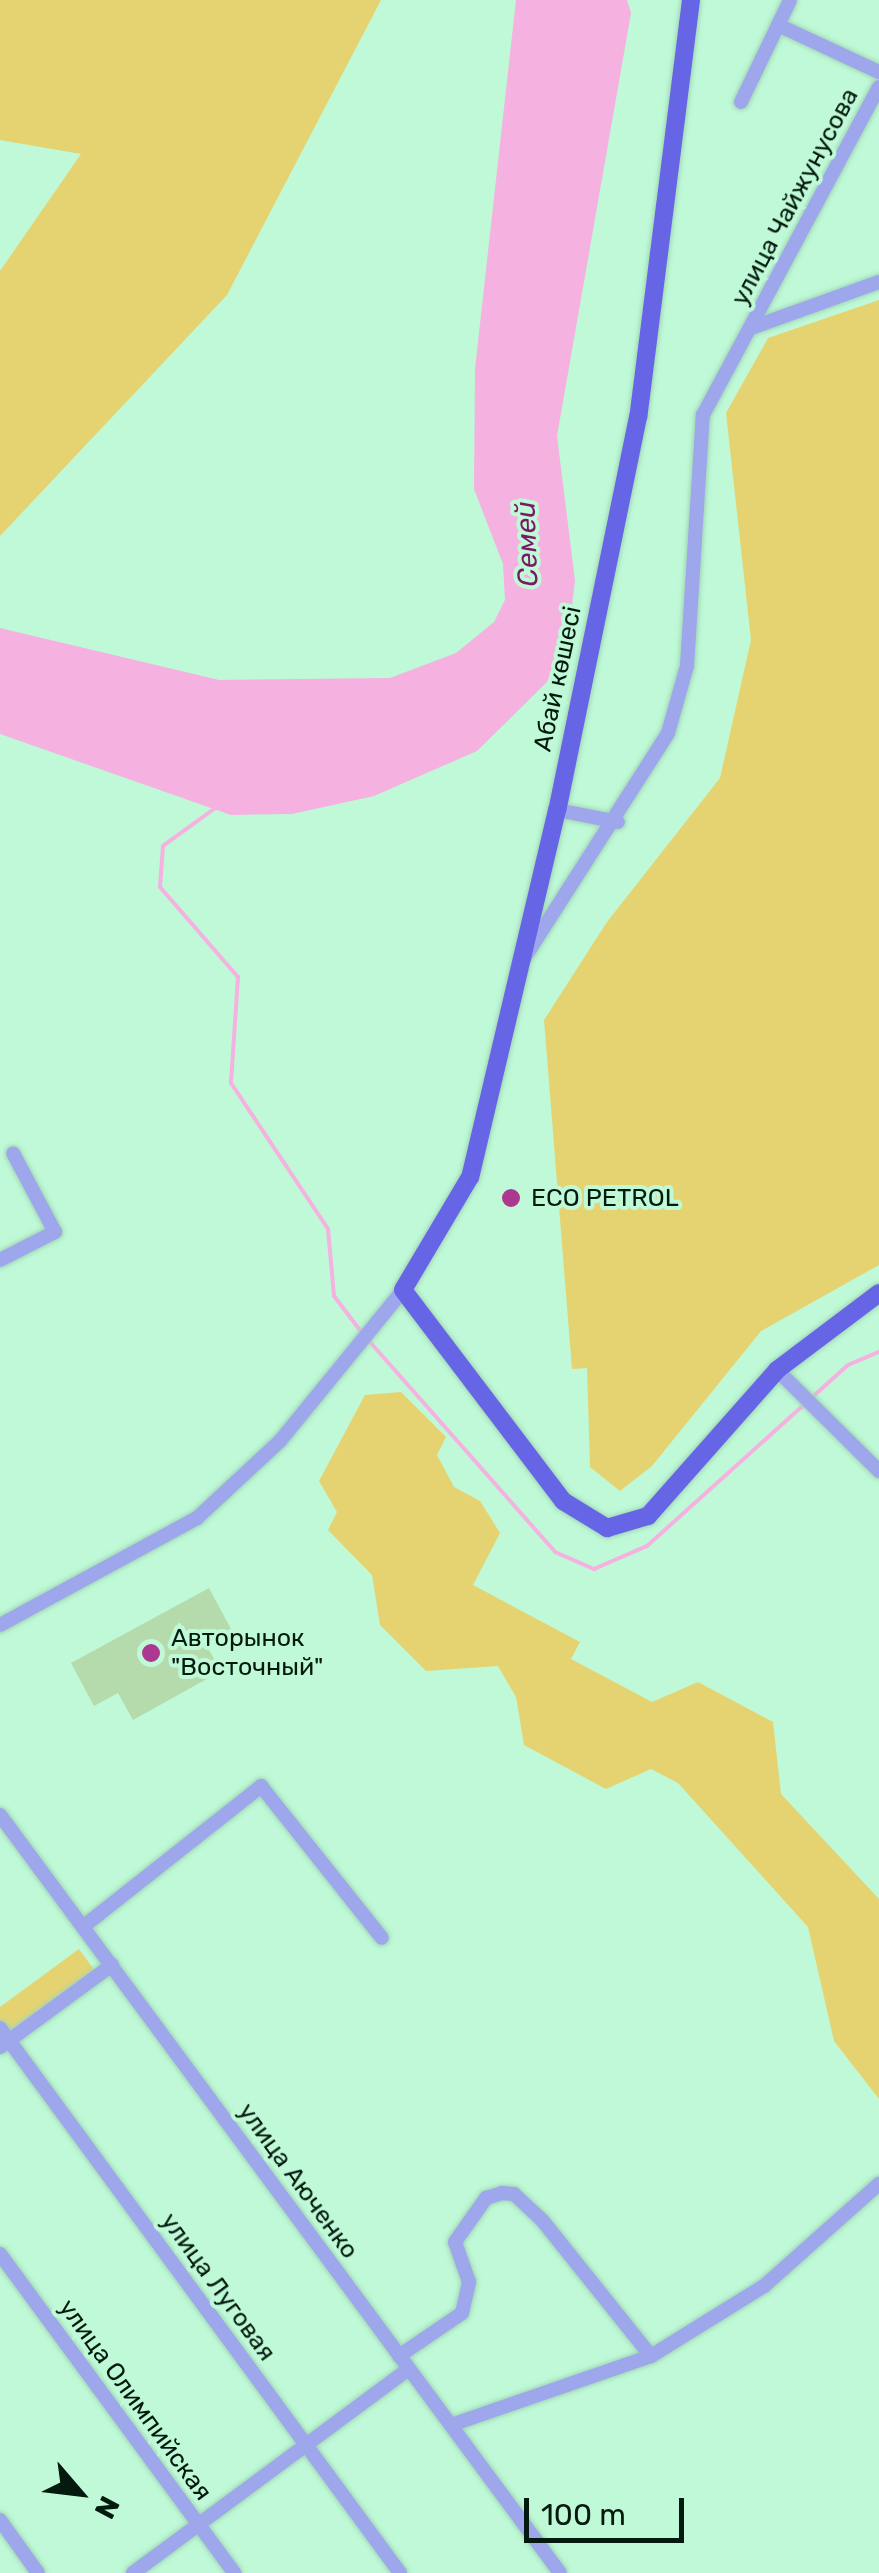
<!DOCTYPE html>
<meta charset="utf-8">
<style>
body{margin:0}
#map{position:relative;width:879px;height:2573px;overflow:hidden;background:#bff9d7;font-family:Rubik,sans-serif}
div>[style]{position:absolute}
.green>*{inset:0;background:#e5d372}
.water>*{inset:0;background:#f5b1df}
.stream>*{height:4px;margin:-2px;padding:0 2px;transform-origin:2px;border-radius:2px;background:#f5b1df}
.building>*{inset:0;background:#b5daab}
.roads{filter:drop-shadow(0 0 2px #a1d5b7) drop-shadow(0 0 2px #a1d5b7)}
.minor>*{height:14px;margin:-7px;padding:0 7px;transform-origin:7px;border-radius:7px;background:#9ea6ec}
.major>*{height:18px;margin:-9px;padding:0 9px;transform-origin:9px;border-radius:9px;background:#6665e6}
.dots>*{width:28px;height:28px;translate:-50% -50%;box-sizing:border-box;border:5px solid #bff9d7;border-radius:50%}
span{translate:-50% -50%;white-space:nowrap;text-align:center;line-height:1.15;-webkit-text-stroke:8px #bff9d7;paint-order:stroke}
.street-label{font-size:25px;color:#041a0f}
.poi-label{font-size:25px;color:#041a0f}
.left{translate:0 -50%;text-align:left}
.water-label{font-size:28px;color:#7b1965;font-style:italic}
.north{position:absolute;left:30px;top:2443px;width:100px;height:100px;-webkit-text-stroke:8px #bff9d7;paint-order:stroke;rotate:118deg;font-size:28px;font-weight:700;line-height:40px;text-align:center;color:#041a0f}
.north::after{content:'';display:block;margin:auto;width:35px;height:45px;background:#041a0f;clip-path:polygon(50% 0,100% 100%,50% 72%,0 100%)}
.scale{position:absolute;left:524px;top:2498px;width:160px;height:45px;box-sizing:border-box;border:5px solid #041a0f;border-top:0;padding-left:12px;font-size:30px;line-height:35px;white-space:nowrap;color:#041a0f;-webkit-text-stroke:8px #bff9d7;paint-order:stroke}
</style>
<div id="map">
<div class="green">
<div style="clip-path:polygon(0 0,381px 0,227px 295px,0 536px,0 271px,81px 154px,0 140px)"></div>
<div style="clip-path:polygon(879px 300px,879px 1265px,761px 1331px,652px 1466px,620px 1491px,590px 1467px,587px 1368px,572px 1369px,544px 1020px,607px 922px,720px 778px,751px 640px,726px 413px,768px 338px)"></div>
<div style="clip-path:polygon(401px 1392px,446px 1437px,437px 1455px,454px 1487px,480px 1501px,500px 1533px,473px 1585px,580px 1642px,571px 1659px,652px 1702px,698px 1682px,773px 1722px,781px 1794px,879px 1899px,879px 2099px,834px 2041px,808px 1927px,678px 1783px,651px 1769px,606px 1789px,524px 1745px,516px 1697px,498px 1666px,426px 1671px,380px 1625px,372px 1575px,328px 1530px,337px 1512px,319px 1481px,365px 1395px)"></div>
<div style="clip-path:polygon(79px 1949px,98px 1975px,0 2047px,0 2007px)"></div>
</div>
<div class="water">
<div style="clip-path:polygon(516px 0,627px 0,631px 13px,557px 436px,575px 581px,569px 630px,547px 682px,477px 751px,374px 796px,292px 814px,231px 815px,0 734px,0 628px,219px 680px,390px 678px,456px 653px,494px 622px,505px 600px,503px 564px,474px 489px,475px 369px)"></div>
</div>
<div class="stream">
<div style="left:218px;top:806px;width:68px;rotate:144deg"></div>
<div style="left:163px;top:846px;width:41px;rotate:94.2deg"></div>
<div style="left:160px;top:887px;width:119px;rotate:49.1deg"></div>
<div style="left:238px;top:977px;width:106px;rotate:93.8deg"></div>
<div style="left:231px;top:1083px;width:175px;rotate:56.4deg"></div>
<div style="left:328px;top:1229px;width:67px;rotate:84.9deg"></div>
<div style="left:334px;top:1296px;width:48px;rotate:52.7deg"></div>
<div style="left:370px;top:1342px;width:280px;rotate:48.6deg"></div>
<div style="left:555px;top:1552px;width:43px;rotate:23.6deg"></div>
<div style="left:594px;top:1569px;width:58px;rotate:-23.5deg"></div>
<div style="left:647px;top:1546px;width:270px;rotate:-42deg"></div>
<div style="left:848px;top:1365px;width:34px;rotate:-23deg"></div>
</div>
<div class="building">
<div style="clip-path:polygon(209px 1588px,231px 1629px,205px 1643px,221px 1671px,133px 1720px,118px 1693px,94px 1706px,71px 1663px)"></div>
</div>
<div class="roads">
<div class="minor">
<div style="left:778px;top:25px;width:111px;rotate:25deg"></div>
<div style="left:741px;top:102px;width:113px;rotate:-64.3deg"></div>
<div style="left:751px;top:328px;width:136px;rotate:-19.8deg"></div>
<div style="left:557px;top:810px;width:62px;rotate:11.1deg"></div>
<div style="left:523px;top:960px;width:269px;rotate:-57.4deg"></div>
<div style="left:668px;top:733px;width:70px;rotate:-74.2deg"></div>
<div style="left:687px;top:666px;width:252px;rotate:-86.4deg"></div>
<div style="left:703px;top:415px;width:372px;rotate:-61.8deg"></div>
<div style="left:0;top:1260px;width:62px;rotate:-27deg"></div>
<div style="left:55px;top:1232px;width:89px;rotate:-118deg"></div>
<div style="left:777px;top:1370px;width:144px;rotate:44.7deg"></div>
<div style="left:0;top:1625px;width:224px;rotate:-28.5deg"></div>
<div style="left:197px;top:1518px;width:113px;rotate:-42.9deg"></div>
<div style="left:280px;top:1441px;width:195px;rotate:-50.8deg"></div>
<div style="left:0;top:1815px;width:942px;rotate:53.54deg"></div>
<div style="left:84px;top:1926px;width:226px;rotate:-38.3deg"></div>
<div style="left:261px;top:1786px;width:194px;rotate:51.5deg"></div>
<div style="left:0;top:2028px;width:676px;rotate:53.72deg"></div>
<div style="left:0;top:2047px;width:139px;rotate:-36.2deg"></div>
<div style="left:0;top:2254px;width:396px;rotate:53.7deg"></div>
<div style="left:399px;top:2356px;width:76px;rotate:-34.3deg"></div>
<div style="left:462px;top:2313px;width:32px;rotate:-77deg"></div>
<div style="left:469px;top:2282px;width:42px;rotate:-109.3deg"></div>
<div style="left:455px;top:2242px;width:54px;rotate:-54.8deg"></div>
<div style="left:486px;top:2198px;width:17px;rotate:-17deg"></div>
<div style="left:502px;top:2193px;width:12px;rotate:5deg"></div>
<div style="left:514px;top:2194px;width:38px;rotate:43deg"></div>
<div style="left:542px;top:2220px;width:174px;rotate:51.3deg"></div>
<div style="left:451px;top:2425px;width:212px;rotate:-19deg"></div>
<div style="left:651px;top:2356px;width:133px;rotate:-31.8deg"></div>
<div style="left:764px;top:2286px;width:154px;rotate:-41.6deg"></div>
<div style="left:0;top:2520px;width:65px;rotate:54.4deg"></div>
<div style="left:133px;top:2573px;width:343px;rotate:-36.5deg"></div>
</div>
<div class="major">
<div style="left:691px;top:0;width:420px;rotate:97.2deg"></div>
<div style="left:638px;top:417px;width:401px;rotate:101.6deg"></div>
<div style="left:557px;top:810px;width:377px;rotate:103.3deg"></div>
<div style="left:470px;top:1177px;width:131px;rotate:120.7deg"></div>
<div style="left:403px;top:1290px;width:265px;rotate:52.8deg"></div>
<div style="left:563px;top:1501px;width:52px;rotate:31.5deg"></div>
<div style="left:607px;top:1528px;width:43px;rotate:-16.3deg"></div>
<div style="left:648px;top:1516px;width:195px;rotate:-48.5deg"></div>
<div style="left:777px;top:1370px;width:128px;rotate:-37deg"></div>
</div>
</div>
<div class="dots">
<div style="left:511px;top:1198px;background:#ad3890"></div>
<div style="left:151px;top:1653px;background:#ad3890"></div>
</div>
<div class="street-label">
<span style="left:795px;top:197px;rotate:-62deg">улица Чайжунусова</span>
<span style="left:558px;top:679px;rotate:-78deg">Абай көшесі</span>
<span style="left:298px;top:2181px;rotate:54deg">улица Аюченко</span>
<span style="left:218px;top:2287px;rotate:54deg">улица Луговая</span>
<span style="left:135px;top:2400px;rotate:54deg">улица Олимпийская</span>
</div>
<div class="poi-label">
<span class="left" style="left:531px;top:1198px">ECO PETROL</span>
<span class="left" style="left:171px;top:1653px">Авторынок<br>"Восточный"</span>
</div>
<div class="water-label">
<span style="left:527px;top:544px;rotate:-92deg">Семей</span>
</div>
<div class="north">N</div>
<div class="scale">100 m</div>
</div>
